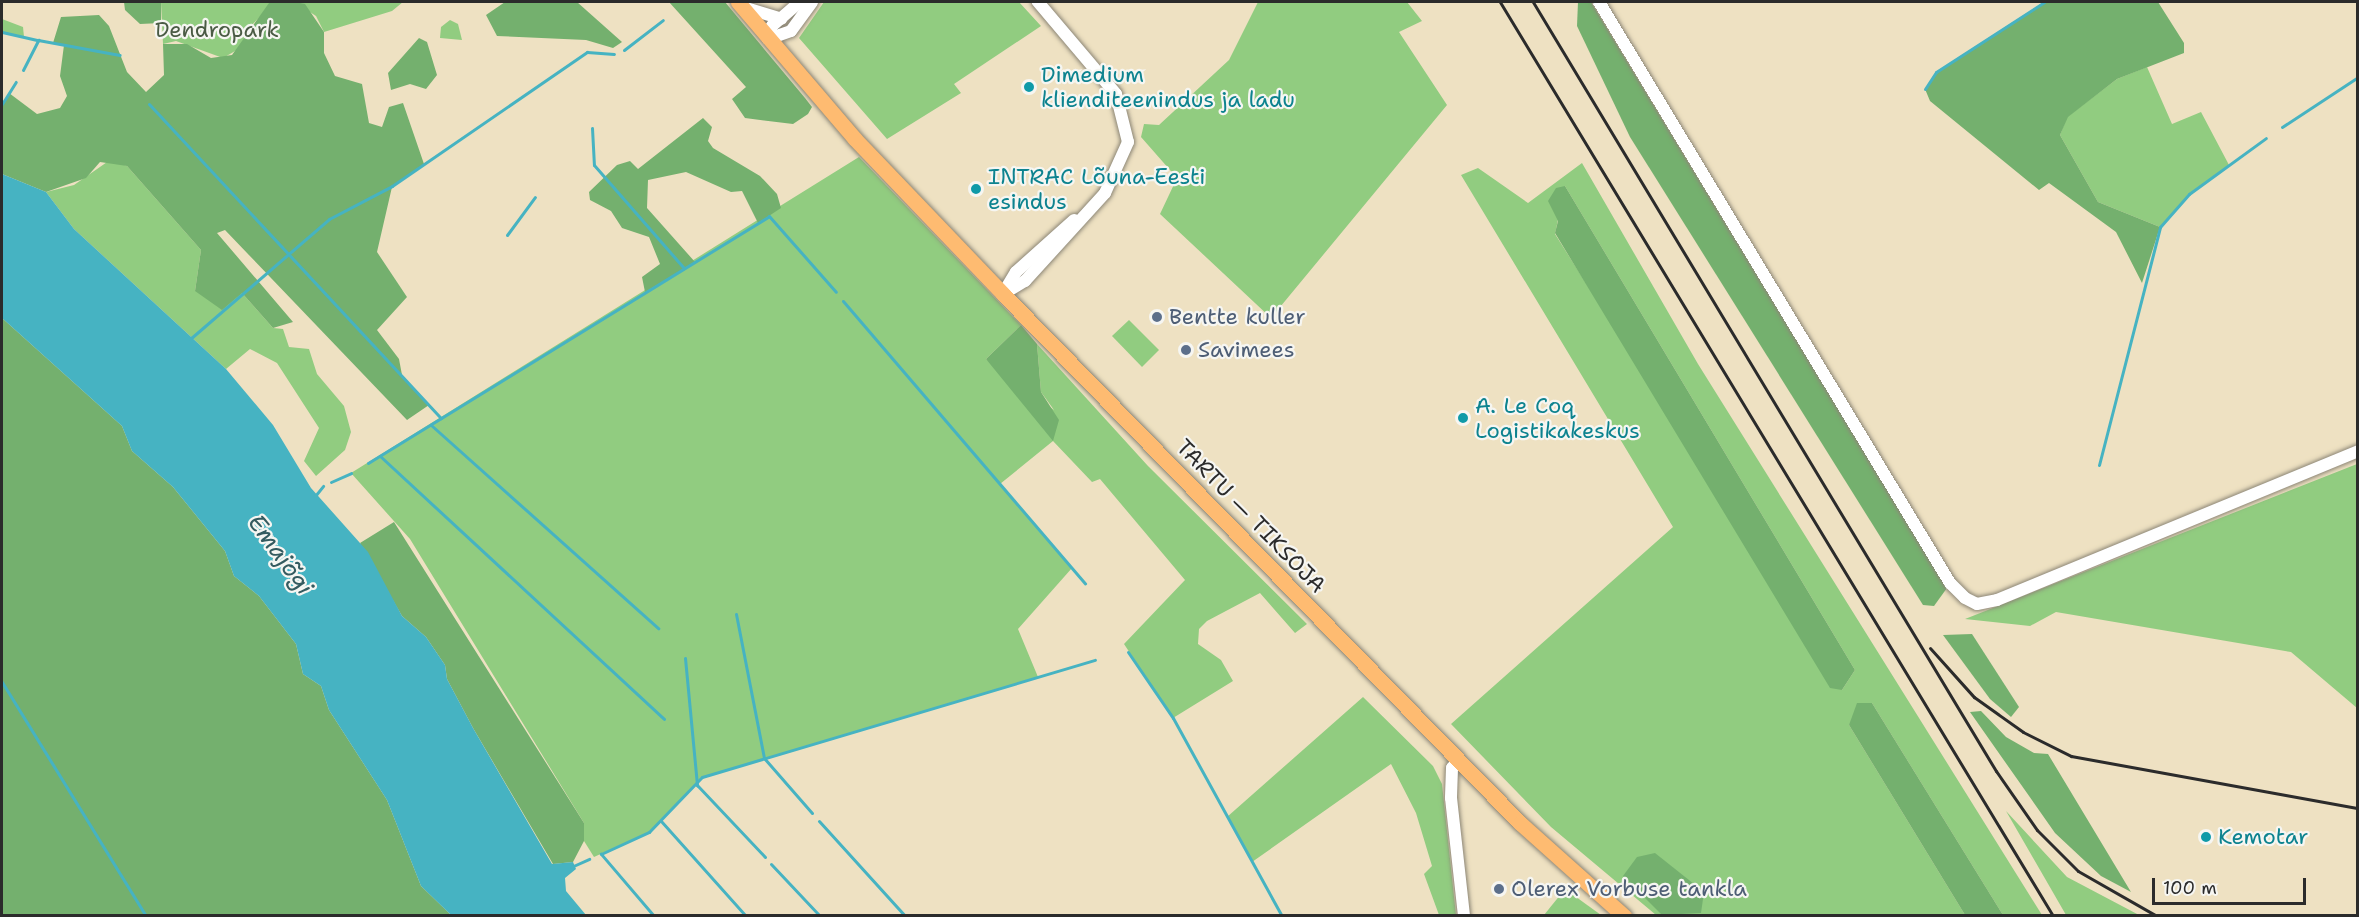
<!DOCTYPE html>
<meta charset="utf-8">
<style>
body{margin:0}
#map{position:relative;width:2359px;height:917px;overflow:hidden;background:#eee1c2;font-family:"Shantell Sans",sans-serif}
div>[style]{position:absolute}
.green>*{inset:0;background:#91cc80}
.forest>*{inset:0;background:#74b06e}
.water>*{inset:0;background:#46b3c2}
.stream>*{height:3px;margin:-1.5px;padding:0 1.5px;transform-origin:1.5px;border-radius:1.5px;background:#46b3c2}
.roads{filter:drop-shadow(0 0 2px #8c8676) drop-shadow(0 0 2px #8c8676)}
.minor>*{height:12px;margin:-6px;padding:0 6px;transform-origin:6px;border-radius:6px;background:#fff}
.major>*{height:15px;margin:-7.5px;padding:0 7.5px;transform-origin:7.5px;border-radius:7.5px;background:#febb71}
.rail>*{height:3px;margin:-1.5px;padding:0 1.5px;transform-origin:1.5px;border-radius:1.5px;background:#2b2b2b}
.dots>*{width:16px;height:16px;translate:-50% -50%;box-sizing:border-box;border:3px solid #f6f6f2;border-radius:50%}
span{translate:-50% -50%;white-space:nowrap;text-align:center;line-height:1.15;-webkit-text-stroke:4.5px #f6f6f2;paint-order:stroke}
.park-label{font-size:22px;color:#4a5b44}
.culture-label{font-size:22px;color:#0d838f}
.left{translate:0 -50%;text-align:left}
.service-label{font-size:22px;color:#4e5e75}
.street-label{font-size:22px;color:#2b2b2b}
.water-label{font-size:24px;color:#345b60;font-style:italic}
.frame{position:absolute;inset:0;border:3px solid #2b2b2b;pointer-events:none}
.scale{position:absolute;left:2152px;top:878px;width:154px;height:27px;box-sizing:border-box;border:3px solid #2b2b2b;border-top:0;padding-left:8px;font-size:18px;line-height:21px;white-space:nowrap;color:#2b2b2b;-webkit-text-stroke:4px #f6f6f2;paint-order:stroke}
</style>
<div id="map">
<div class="green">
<div style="clip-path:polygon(161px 2px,274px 2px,246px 31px,242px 47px,223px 58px,176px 41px,163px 44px)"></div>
<div style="clip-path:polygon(295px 2px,403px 2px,392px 11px,324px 32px,316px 16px)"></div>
<div style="clip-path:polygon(824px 2px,1019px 2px,1041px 26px,954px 84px,961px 93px,887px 139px,799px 38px)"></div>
<div style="clip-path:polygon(1258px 2px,1407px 2px,1422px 21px,1399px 32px,1447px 105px,1271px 318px,1160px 214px,1177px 178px,1141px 137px,1144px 124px,1159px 125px,1229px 60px)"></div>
<div style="clip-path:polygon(2px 19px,23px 27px,24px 37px,2px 32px)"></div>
<div style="clip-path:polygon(450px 20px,458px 24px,462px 40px,440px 38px,441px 27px)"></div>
<div style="clip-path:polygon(2147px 67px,2172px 124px,2201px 112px,2229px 165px,2189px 194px,2160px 227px,2098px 202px,2060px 135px,2067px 117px,2117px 79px)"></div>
<div style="clip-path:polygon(859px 157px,1021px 325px,986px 359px,1054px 410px,1041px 392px,1037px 344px,1148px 466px,1307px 624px,1295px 633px,1260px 593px,1207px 621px,1199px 629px,1198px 644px,1221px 660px,1233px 681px,1173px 718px,1124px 644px,1185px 580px,1100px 479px,1092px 482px,1053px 441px,1000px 484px,1072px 568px,1018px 629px,1038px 677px,702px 777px,649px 832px,594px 857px,584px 841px,584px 823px,410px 539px,351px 473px)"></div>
<div style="clip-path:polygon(110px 160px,127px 166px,201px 250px,195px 291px,242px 293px,273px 328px,283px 329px,289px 347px,309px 349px,317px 374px,344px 406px,351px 432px,345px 450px,316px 476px,304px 461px,319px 428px,277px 363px,250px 349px,226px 369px,74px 229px,46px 192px,74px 185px)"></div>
<div style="clip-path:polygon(evenodd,1582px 163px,1698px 364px,2042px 915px,2003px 915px,1872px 703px,1849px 725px,1965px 915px,1656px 915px,1551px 827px,1451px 724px,1673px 527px,1461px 175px,1478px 168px,1528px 203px,1582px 163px,1565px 186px,1855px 670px,1842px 690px,1555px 234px,1565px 186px)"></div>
<div style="clip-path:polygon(1129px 320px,1159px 350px,1142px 367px,1112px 336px)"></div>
<div style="clip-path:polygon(2357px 464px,2357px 708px,2291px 652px,2056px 612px,2030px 626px,1965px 619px)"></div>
<div style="clip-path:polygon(1363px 697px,1433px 766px,1442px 784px,1456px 915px,1439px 915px,1424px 874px,1432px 866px,1416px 813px,1391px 764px,1252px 862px,1227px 817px)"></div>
<div style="clip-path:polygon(2006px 811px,2067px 877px,2139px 915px,2066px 915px)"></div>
<div style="clip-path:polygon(1565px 889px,1601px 915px,1544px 915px)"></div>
</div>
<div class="forest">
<div style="clip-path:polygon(124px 2px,161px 2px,161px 23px,140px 24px,125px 10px)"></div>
<div style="clip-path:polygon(295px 2px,305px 4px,324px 32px,324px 53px,335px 76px,362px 84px,369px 123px,382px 127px,389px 107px,403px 103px,424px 164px,392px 187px,377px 252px,407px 297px,377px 330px,399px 359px,402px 375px,429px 405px,407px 420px,225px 230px,217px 233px,293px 322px,273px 328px,242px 293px,222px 310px,195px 291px,201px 250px,127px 166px,100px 162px,86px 178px,46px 192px,2px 174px,2px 104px,9px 93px,37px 114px,60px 108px,67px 96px,60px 76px,64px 45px,53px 43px,61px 17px,99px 15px,109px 26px,127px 72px,146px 92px,164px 75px,163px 44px,187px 44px,211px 58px,232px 55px,269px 3px)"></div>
<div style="clip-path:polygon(505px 2px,577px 2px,622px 42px,613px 48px,586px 40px,497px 36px,486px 15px)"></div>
<div style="clip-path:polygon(669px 2px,725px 2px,805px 98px,812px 107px,808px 114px,793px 124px,745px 118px,732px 99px,746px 87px)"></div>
<div style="clip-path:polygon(1578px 2px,1591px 2px,1947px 588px,1934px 606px,1923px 605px,1630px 137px,1577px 26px)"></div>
<div style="clip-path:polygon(2044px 2px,2158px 2px,2184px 43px,2184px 53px,2117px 79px,2068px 117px,2060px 135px,2098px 202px,2160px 227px,2142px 283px,2116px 232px,2049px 183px,2039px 190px,1930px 101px,1925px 89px,1936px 72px)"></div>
<div style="clip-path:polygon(419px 38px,427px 42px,437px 75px,426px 89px,410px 84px,391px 90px,388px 73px)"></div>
<div style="clip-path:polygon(703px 118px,712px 127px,708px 141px,713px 148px,760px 176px,777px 194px,781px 208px,758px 223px,742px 191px,731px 192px,686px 172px,648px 180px,647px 208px,695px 262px,645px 292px,642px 277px,660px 264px,649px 237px,622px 228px,611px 211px,590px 200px,589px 192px,617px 165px,630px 161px,638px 169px)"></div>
<div style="clip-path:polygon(1565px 186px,1855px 670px,1842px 690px,1830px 688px,1555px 233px,1558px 221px,1548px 201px,1556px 188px)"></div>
<div style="clip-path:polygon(2px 318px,122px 426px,132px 451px,173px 487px,225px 551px,234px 576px,259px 596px,296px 644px,303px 674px,321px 686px,329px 710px,387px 800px,421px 886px,451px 915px,2px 915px)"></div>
<div style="clip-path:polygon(1021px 325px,1037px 344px,1041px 392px,1059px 420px,1053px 441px,986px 359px)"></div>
<div style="clip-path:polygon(394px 522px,584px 823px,584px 841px,573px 862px,553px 864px,473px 728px,447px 679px,445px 665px,426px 637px,402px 616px,360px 543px)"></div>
<div style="clip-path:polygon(1972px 634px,2019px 707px,2011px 717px,1990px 699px,1943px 635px)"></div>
<div style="clip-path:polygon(1857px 703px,1872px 703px,2003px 915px,1965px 915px,1849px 725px)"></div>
<div style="clip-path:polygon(1981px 711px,2006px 737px,2034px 753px,2048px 754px,2131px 892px,2101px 876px,2055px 833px,1970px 712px)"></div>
<div style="clip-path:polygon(1655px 853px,1704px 892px,1701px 913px,1662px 915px,1623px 876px,1637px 857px)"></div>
</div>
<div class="water">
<div style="clip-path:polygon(2px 174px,46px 192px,74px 229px,226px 369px,273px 425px,311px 488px,368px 552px,402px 616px,426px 637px,445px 665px,447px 679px,473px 728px,552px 864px,573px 862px,576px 869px,565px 878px,566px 891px,586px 915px,451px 915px,421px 886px,387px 800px,329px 710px,321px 686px,303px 674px,296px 644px,259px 596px,234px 576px,225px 551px,173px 487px,132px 451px,122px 426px,2px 318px)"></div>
</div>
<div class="stream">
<div style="left:2px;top:32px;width:37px;rotate:13deg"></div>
<div style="left:624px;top:50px;width:49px;rotate:-37.6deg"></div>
<div style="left:23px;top:70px;width:34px;rotate:-63deg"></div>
<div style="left:38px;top:40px;width:83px;rotate:10.4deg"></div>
<div style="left:1925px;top:89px;width:20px;rotate:-57deg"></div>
<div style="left:1936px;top:72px;width:129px;rotate:-32.9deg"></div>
<div style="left:2px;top:104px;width:26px;rotate:-58deg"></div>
<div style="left:149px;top:104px;width:429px;rotate:47.1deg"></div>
<div style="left:2282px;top:127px;width:91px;rotate:-33.3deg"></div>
<div style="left:592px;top:128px;width:37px;rotate:87deg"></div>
<div style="left:594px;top:165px;width:137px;rotate:48.9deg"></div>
<div style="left:507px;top:235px;width:47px;rotate:-53.6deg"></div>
<div style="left:843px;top:301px;width:372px;rotate:49.4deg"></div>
<div style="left:190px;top:339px;width:184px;rotate:-40.8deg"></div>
<div style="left:329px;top:219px;width:71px;rotate:-27.6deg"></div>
<div style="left:392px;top:186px;width:237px;rotate:-34.5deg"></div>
<div style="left:587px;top:52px;width:27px;rotate:4deg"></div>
<div style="left:431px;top:425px;width:305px;rotate:41.8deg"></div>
<div style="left:380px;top:456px;width:387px;rotate:42.8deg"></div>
<div style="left:368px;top:463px;width:471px;rotate:-31.6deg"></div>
<div style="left:769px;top:216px;width:101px;rotate:48.6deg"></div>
<div style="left:2099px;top:465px;width:246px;rotate:-75.6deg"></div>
<div style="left:2160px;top:227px;width:44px;rotate:-48.7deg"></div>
<div style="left:2189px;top:194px;width:95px;rotate:-36deg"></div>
<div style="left:331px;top:482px;width:22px;rotate:-24deg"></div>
<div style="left:315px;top:496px;width:13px;rotate:-51deg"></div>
<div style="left:736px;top:614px;width:147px;rotate:79deg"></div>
<div style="left:764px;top:758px;width:73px;rotate:48.9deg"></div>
<div style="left:1128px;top:652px;width:80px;rotate:55.7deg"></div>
<div style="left:1173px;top:718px;width:226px;rotate:61.2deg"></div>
<div style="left:685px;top:658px;width:128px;rotate:84.6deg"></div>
<div style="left:697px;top:785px;width:99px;rotate:46.6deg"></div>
<div style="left:2px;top:682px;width:275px;rotate:58.4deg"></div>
<div style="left:661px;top:821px;width:127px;rotate:48.2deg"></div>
<div style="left:819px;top:821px;width:128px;rotate:47.8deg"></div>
<div style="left:771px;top:864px;width:71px;rotate:46.7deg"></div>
<div style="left:571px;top:867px;width:20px;rotate:-24deg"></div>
<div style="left:654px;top:916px;width:82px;rotate:-130.5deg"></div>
<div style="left:601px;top:854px;width:53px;rotate:-24.6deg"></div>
<div style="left:649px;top:832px;width:76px;rotate:-46.1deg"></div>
<div style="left:702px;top:777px;width:410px;rotate:-16.6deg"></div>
</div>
<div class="roads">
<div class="minor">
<div style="left:1599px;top:2px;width:679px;rotate:58.86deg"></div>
<div style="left:1950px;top:583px;width:21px;rotate:45deg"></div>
<div style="left:1965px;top:598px;width:13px;rotate:27deg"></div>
<div style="left:1977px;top:604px;width:20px;rotate:-11deg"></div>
<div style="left:1997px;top:600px;width:391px;rotate:-22.4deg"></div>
<div style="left:746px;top:8px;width:37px;rotate:17deg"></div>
<div style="left:768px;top:39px;width:24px;rotate:-19deg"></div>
<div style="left:791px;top:31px;width:36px;rotate:-54deg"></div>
<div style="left:768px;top:39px;width:14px;rotate:-73deg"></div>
<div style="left:772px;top:26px;width:37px;rotate:-41deg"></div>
<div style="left:1005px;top:290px;width:21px;rotate:-59deg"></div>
<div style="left:1016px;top:272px;width:78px;rotate:-41.9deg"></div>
<div style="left:1003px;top:294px;width:26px;rotate:-31deg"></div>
<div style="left:1025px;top:281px;width:119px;rotate:-47.7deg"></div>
<div style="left:1105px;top:193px;width:56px;rotate:-65.7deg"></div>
<div style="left:1128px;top:142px;width:49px;rotate:-104deg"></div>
<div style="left:1116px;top:94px;width:121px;rotate:-130.3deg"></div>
<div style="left:1458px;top:761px;width:9px;rotate:131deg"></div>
<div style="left:1452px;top:768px;width:30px;rotate:92deg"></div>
<div style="left:1451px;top:798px;width:119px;rotate:83.7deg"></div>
</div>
<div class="major">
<div style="left:738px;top:2px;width:180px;rotate:49.5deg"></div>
<div style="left:855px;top:139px;width:214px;rotate:46.3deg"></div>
<div style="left:1003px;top:294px;width:740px;rotate:45.66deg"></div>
<div style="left:1520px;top:823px;width:140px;rotate:41.8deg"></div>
</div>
</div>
<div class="rail">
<div style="left:1500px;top:2px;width:1068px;rotate:58.82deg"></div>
<div style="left:1533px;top:2px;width:898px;rotate:58.95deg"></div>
<div style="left:1996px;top:771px;width:72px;rotate:55.2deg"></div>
<div style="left:2037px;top:830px;width:58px;rotate:45deg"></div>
<div style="left:2078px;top:871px;width:91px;rotate:29.7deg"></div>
<div style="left:1930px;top:648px;width:66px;rotate:48.1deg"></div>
<div style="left:1974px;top:697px;width:60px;rotate:35.5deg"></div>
<div style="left:2023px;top:732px;width:54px;rotate:26.6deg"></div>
<div style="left:2071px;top:756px;width:292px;rotate:10.3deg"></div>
</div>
<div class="dots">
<div style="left:1029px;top:87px;background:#0f9aa8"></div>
<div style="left:976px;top:189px;background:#0f9aa8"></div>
<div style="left:1157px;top:317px;background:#5c6f8a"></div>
<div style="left:1186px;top:350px;background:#5c6f8a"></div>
<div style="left:1463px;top:418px;background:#0f9aa8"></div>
<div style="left:2206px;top:837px;background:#0f9aa8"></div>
<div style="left:1499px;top:889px;background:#5c6f8a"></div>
</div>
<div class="park-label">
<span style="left:217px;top:30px">Dendropark</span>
</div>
<div class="culture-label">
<span class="left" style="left:1041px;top:87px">Dimedium<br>klienditeenindus ja ladu</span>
<span class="left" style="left:988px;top:189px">INTRAC Lõuna-Eesti<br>esindus</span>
<span class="left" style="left:1475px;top:418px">A. Le Coq<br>Logistikakeskus</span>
<span class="left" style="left:2218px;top:837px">Kemotar</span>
</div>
<div class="service-label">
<span class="left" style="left:1169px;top:317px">Bentte kuller</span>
<span class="left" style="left:1198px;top:350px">Savimees</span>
<span class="left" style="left:1511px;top:889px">Olerex Vorbuse tankla</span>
</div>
<div class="street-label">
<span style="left:1251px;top:516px;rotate:46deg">TARTU — TIKSOJA</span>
</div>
<div class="water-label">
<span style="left:280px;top:555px;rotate:54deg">Emajõgi</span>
</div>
<div class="frame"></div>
<div class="scale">100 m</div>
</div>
